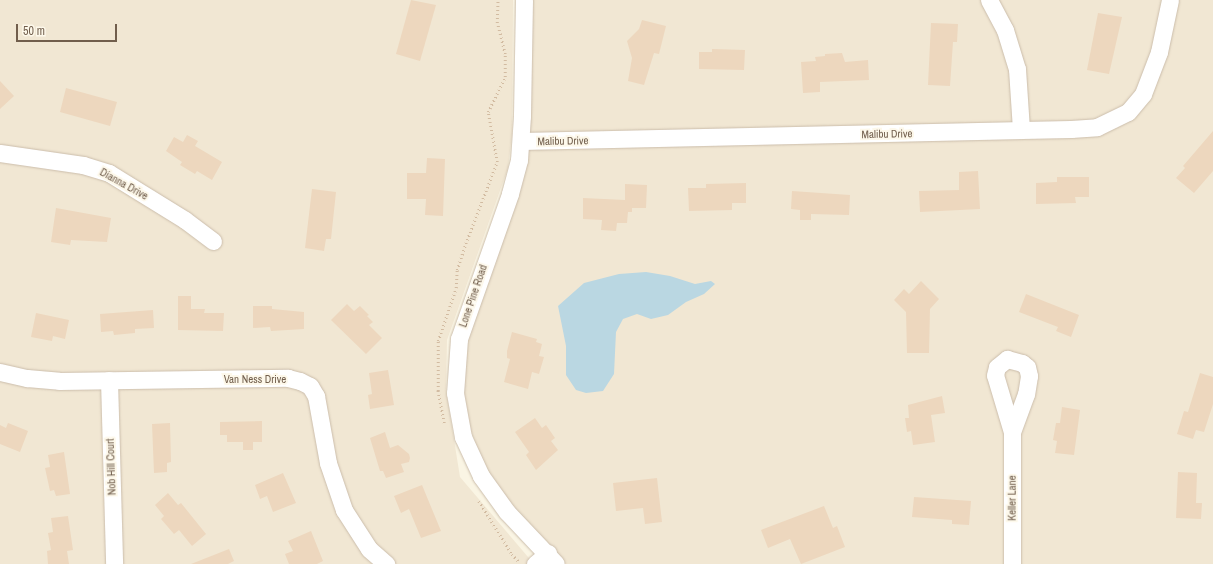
<!DOCTYPE html>
<style>
body{margin:0}
#map{position:relative;width:1213px;height:564px;overflow:hidden;background:#faf5e4;font-family:"Archivo Narrow",sans-serif}
div>[style]{position:absolute}
.residential>*{inset:0;background:#f1e7d3}
.water>*{inset:0;background:#bad7e2}
.building>*{inset:0;background:#edd7be}
.path>*{height:2.5px;margin-top:-1.25px;transform-origin:0;background:repeating-linear-gradient(90deg,#d2bba1 0 1px,transparent 0 4px)}
.roads{filter:drop-shadow(0 0 1px #cbbdab) drop-shadow(0 0 1px #cbbdab)}
.minor>*{height:17px;margin:-8.5px;padding:0 8.5px;transform-origin:8.5px;border-radius:8.5px;background:#fff}
span{translate:-50% -50%;white-space:nowrap;text-align:center;line-height:1.15;-webkit-text-stroke:4px #fdf8ea;paint-order:stroke}
.street-label{font-size:11px;color:#715e4c}
.scale{position:absolute;left:16px;top:24px;width:101px;height:18px;box-sizing:border-box;border:2px solid #715e4c;border-top:0;padding-left:5px;font-size:12px;line-height:14px;white-space:nowrap;color:#715e4c;-webkit-text-stroke:3px #fdf8ea;paint-order:stroke}
</style>
<div id="map">
<div class="residential">
<div style="clip-path:polygon(0 0,513px 0,512px 134px,508px 168px,447px 340px,446px 390px,460px 477px,534px 564px,0 564px)"></div>
<div style="clip-path:polygon(530px 0,1213px 0,1213px 564px,566px 564px,511px 506px,479px 456px,463px 404px,466px 345px,526px 161px)"></div>
</div>
<div class="water">
<div style="clip-path:polygon(646px 272px,670px 276px,695px 284px,711px 281px,715px 284px,704px 294px,686px 302px,668px 315px,651px 319px,637px 314px,623px 319px,616px 332px,614px 374px,603px 391px,586px 393px,576px 390px,566px 375px,566px 346px,558px 306px,584px 283px,619px 274px)"></div>
</div>
<div class="building">
<div style="clip-path:polygon(411px 0,436px 5px,420px 61px,396px 54px)"></div>
<div style="clip-path:polygon(1098px 13px,1122px 17px,1109px 74px,1087px 70px)"></div>
<div style="clip-path:polygon(642px 20px,666px 26px,659px 54px,654px 53px,644px 85px,628px 81px,632px 58px,627px 41px,639px 29px)"></div>
<div style="clip-path:polygon(931px 23px,958px 24px,957px 42px,953px 42px,950px 86px,928px 85px)"></div>
<div style="clip-path:polygon(712px 49px,745px 50px,744px 70px,699px 69px,699px 52px,712px 52px)"></div>
<div style="clip-path:polygon(842px 53px,845px 62px,868px 60px,869px 80px,820px 82px,820px 92px,803px 93px,801px 62px,816px 61px,815px 57px,825px 56px,825px 54px)"></div>
<div style="clip-path:polygon(0 81px,14px 96px,0 109px)"></div>
<div style="clip-path:polygon(66px 88px,117px 102px,110px 126px,60px 112px)"></div>
<div style="clip-path:polygon(1213px 131px,1213px 171px,1194px 193px,1176px 178px,1185px 168px,1183px 166px)"></div>
<div style="clip-path:polygon(187px 135px,198px 141px,195px 146px,222px 162px,212px 180px,197px 171px,195px 174px,180px 165px,182px 162px,166px 151px,174px 137px,183px 142px)"></div>
<div style="clip-path:polygon(427px 158px,445px 159px,443px 216px,425px 215px,426px 199px,407px 199px,407px 173px,426px 173px)"></div>
<div style="clip-path:polygon(978px 171px,980px 209px,920px 212px,919px 191px,959px 190px,959px 172px)"></div>
<div style="clip-path:polygon(1057px 177px,1089px 177px,1089px 197px,1075px 197px,1076px 203px,1036px 204px,1036px 183px,1057px 182px)"></div>
<div style="clip-path:polygon(746px 183px,746px 203px,732px 203px,732px 210px,689px 211px,688px 188px,706px 188px,706px 184px)"></div>
<div style="clip-path:polygon(625px 184px,647px 185px,646px 208px,632px 208px,632px 212px,628px 212px,627px 223px,617px 223px,616px 231px,601px 230px,602px 220px,583px 219px,583px 198px,625px 200px)"></div>
<div style="clip-path:polygon(312px 189px,336px 192px,331px 239px,326px 239px,324px 251px,305px 248px)"></div>
<div style="clip-path:polygon(792px 191px,850px 195px,849px 215px,811px 214px,811px 220px,800px 220px,800px 210px,791px 209px)"></div>
<div style="clip-path:polygon(56px 208px,111px 218px,107px 242px,71px 240px,70px 245px,51px 242px)"></div>
<div style="clip-path:polygon(921px 281px,939px 299px,930px 309px,929px 353px,907px 353px,906px 312px,894px 300px,904px 289px,909px 294px)"></div>
<div style="clip-path:polygon(1026px 294px,1079px 315px,1071px 337px,1056px 331px,1058px 327px,1019px 312px)"></div>
<div style="clip-path:polygon(178px 296px,191px 296px,191px 309px,205px 309px,204px 313px,224px 313px,223px 331px,178px 330px)"></div>
<div style="clip-path:polygon(347px 304px,354px 311px,360px 306px,369px 315px,367px 316px,373px 322px,369px 325px,382px 338px,366px 354px,331px 320px)"></div>
<div style="clip-path:polygon(253px 306px,272px 306px,272px 309px,304px 312px,304px 329px,271px 331px,270px 327px,253px 328px)"></div>
<div style="clip-path:polygon(153px 310px,154px 328px,135px 329px,135px 333px,114px 335px,113px 331px,101px 332px,100px 314px)"></div>
<div style="clip-path:polygon(36px 313px,69px 320px,65px 339px,53px 336px,52px 341px,31px 337px)"></div>
<div style="clip-path:polygon(512px 332px,537px 339px,536px 342px,542px 344px,539px 356px,544px 357px,539px 374px,532px 372px,528px 389px,504px 382px,510px 359px,507px 358px,507px 351px)"></div>
<div style="clip-path:polygon(388px 370px,394px 405px,370px 409px,368px 395px,372px 394px,369px 373px)"></div>
<div style="clip-path:polygon(1200px 373px,1213px 377px,1213px 404px,1204px 432px,1196px 430px,1193px 439px,1177px 434px,1184px 411px,1188px 412px)"></div>
<div style="clip-path:polygon(942px 396px,945px 413px,931px 415px,935px 442px,913px 445px,911px 431px,907px 432px,905px 418px,909px 418px,908px 405px)"></div>
<div style="clip-path:polygon(1062px 407px,1080px 410px,1074px 455px,1055px 453px,1057px 441px,1053px 440px,1056px 423px,1060px 423px)"></div>
<div style="clip-path:polygon(535px 418px,542px 428px,546px 425px,555px 438px,551px 441px,558px 450px,536px 470px,526px 455px,529px 452px,515px 432px)"></div>
<div style="clip-path:polygon(262px 421px,262px 442px,253px 442px,253px 450px,243px 450px,243px 442px,227px 442px,227px 435px,220px 435px,220px 422px)"></div>
<div style="clip-path:polygon(8px 423px,28px 431px,20px 452px,0 444px,0 425px,6px 428px)"></div>
<div style="clip-path:polygon(170px 423px,171px 462px,167px 463px,167px 472px,154px 473px,152px 424px)"></div>
<div style="clip-path:polygon(385px 432px,390px 448px,398px 445px,409px 454px,410px 458px,409px 462px,401px 464px,404px 472px,386px 478px,383px 471px,380px 471px,370px 438px)"></div>
<div style="clip-path:polygon(64px 452px,70px 494px,56px 496px,54px 490px,50px 491px,45px 468px,50px 467px,48px 455px)"></div>
<div style="clip-path:polygon(1178px 472px,1197px 473px,1196px 503px,1202px 503px,1201px 519px,1176px 518px)"></div>
<div style="clip-path:polygon(283px 473px,296px 503px,273px 512px,267px 496px,260px 499px,255px 485px)"></div>
<div style="clip-path:polygon(657px 478px,662px 522px,645px 524px,643px 508px,616px 511px,613px 483px)"></div>
<div style="clip-path:polygon(422px 485px,441px 531px,421px 538px,409px 509px,401px 513px,394px 496px)"></div>
<div style="clip-path:polygon(168px 493px,178px 505px,181px 503px,206px 534px,192px 546px,179px 530px,174px 534px,161px 519px,164px 516px,155px 505px)"></div>
<div style="clip-path:polygon(914px 497px,971px 501px,969px 525px,952px 524px,952px 520px,912px 517px)"></div>
<div style="clip-path:polygon(824px 506px,833px 528px,837px 526px,845px 547px,801px 564px,790px 539px,768px 548px,761px 530px)"></div>
<div style="clip-path:polygon(68px 516px,73px 550px,67px 551px,69px 564px,48px 564px,47px 551px,51px 550px,48px 533px,53px 532px,51px 518px)"></div>
<div style="clip-path:polygon(311px 531px,323px 561px,317px 564px,289px 564px,285px 554px,293px 551px,288px 541px)"></div>
<div style="clip-path:polygon(229px 549px,234px 561px,228px 564px,191px 564px)"></div>
</div>
<div class="path">
<div style="left:444px;top:423px;width:33px;rotate:-101deg"></div>
<div style="left:438px;top:391px;width:50px;rotate:-90deg"></div>
<div style="left:438px;top:341px;width:56px;rotate:-71.2deg"></div>
<div style="left:456px;top:288px;width:18px;rotate:-87deg"></div>
<div style="left:457px;top:270px;width:32px;rotate:-72deg"></div>
<div style="left:467px;top:240px;width:84px;rotate:-69deg"></div>
<div style="left:497px;top:162px;width:51px;rotate:-100.2deg"></div>
<div style="left:488px;top:112px;width:39px;rotate:-64deg"></div>
<div style="left:505px;top:77px;width:23px;rotate:-90deg"></div>
<div style="left:505px;top:54px;width:32px;rotate:-104deg"></div>
<div style="left:497px;top:23px;width:23px;rotate:-88deg"></div>
<div style="left:479px;top:501px;width:62px;rotate:58.1deg"></div>
<div style="left:512px;top:554px;width:12px;rotate:48deg"></div>
</div>
<div class="roads">
<div class="minor">
<div style="left:524px;top:0;width:116px;rotate:91deg"></div>
<div style="left:522px;top:116px;width:44px;rotate:93.9deg"></div>
<div style="left:519px;top:160px;width:35px;rotate:105deg"></div>
<div style="left:510px;top:194px;width:154px;rotate:109.4deg"></div>
<div style="left:459px;top:339px;width:54px;rotate:94.2deg"></div>
<div style="left:455px;top:393px;width:45px;rotate:79.7deg"></div>
<div style="left:463px;top:437px;width:43px;rotate:65.2deg"></div>
<div style="left:481px;top:476px;width:44px;rotate:54.2deg"></div>
<div style="left:507px;top:512px;width:71px;rotate:46.7deg"></div>
<div style="left:989px;top:0;width:34px;rotate:62deg"></div>
<div style="left:1005px;top:30px;width:41px;rotate:72.9deg"></div>
<div style="left:1017px;top:69px;width:61px;rotate:86.2deg"></div>
<div style="left:521px;top:141px;width:550px;rotate:-1.25deg"></div>
<div style="left:1071px;top:129px;width:26px;rotate:-4deg"></div>
<div style="left:1097px;top:127px;width:34px;rotate:-26deg"></div>
<div style="left:1128px;top:112px;width:23px;rotate:-50deg"></div>
<div style="left:1143px;top:94px;width:45px;rotate:-69.1deg"></div>
<div style="left:1159px;top:52px;width:53px;rotate:-78.1deg"></div>
<div style="left:0;top:153px;width:84px;rotate:8.2deg"></div>
<div style="left:83px;top:165px;width:27px;rotate:17deg"></div>
<div style="left:109px;top:173px;width:89px;rotate:31.7deg"></div>
<div style="left:185px;top:220px;width:35px;rotate:37deg"></div>
<div style="left:0;top:372px;width:28px;rotate:13deg"></div>
<div style="left:27px;top:378px;width:32px;rotate:5deg"></div>
<div style="left:59px;top:381px;width:229px;rotate:-0.8deg"></div>
<div style="left:288px;top:378px;width:12px;rotate:14deg"></div>
<div style="left:300px;top:381px;width:11px;rotate:27deg"></div>
<div style="left:310px;top:386px;width:12px;rotate:59deg"></div>
<div style="left:316px;top:396px;width:68px;rotate:79.8deg"></div>
<div style="left:328px;top:463px;width:50px;rotate:71.2deg"></div>
<div style="left:344px;top:510px;width:46px;rotate:57.3deg"></div>
<div style="left:369px;top:549px;width:23px;rotate:41deg"></div>
<div style="left:109px;top:380px;width:184px;rotate:88.4deg"></div>
<div style="left:535px;top:564px;width:17px;rotate:-40deg"></div>
<div style="left:1012px;top:564px;width:132px;rotate:-90deg"></div>
<div style="left:1012px;top:432px;width:59px;rotate:-106.6deg"></div>
<div style="left:995px;top:375px;width:8px;rotate:-76deg"></div>
<div style="left:997px;top:367px;width:13px;rotate:-39deg"></div>
<div style="left:1007px;top:359px;width:16px;rotate:15deg"></div>
<div style="left:1022px;top:363px;width:6px;rotate:39deg"></div>
<div style="left:1027px;top:367px;width:9px;rotate:77deg"></div>
<div style="left:1029px;top:376px;width:18px;rotate:99deg"></div>
<div style="left:1026px;top:394px;width:40px;rotate:110.2deg"></div>
</div>
</div>
<div class="street-label">
<span style="left:887px;top:134px;rotate:-1deg">Malibu Drive</span>
<span style="left:563px;top:141px;rotate:-1deg">Malibu Drive</span>
<span style="left:124px;top:184px;rotate:29deg">Dianna Drive</span>
<span style="left:473px;top:296px;rotate:-71deg">Lone Pine Road</span>
<span style="left:255px;top:379px">Van Ness Drive</span>
<span style="left:111px;top:467px;rotate:-92deg">Nob Hill Court</span>
<span style="left:1012px;top:498px;rotate:-90deg">Keller Lane</span>
</div>
<div class="scale">50 m</div>
</div>
